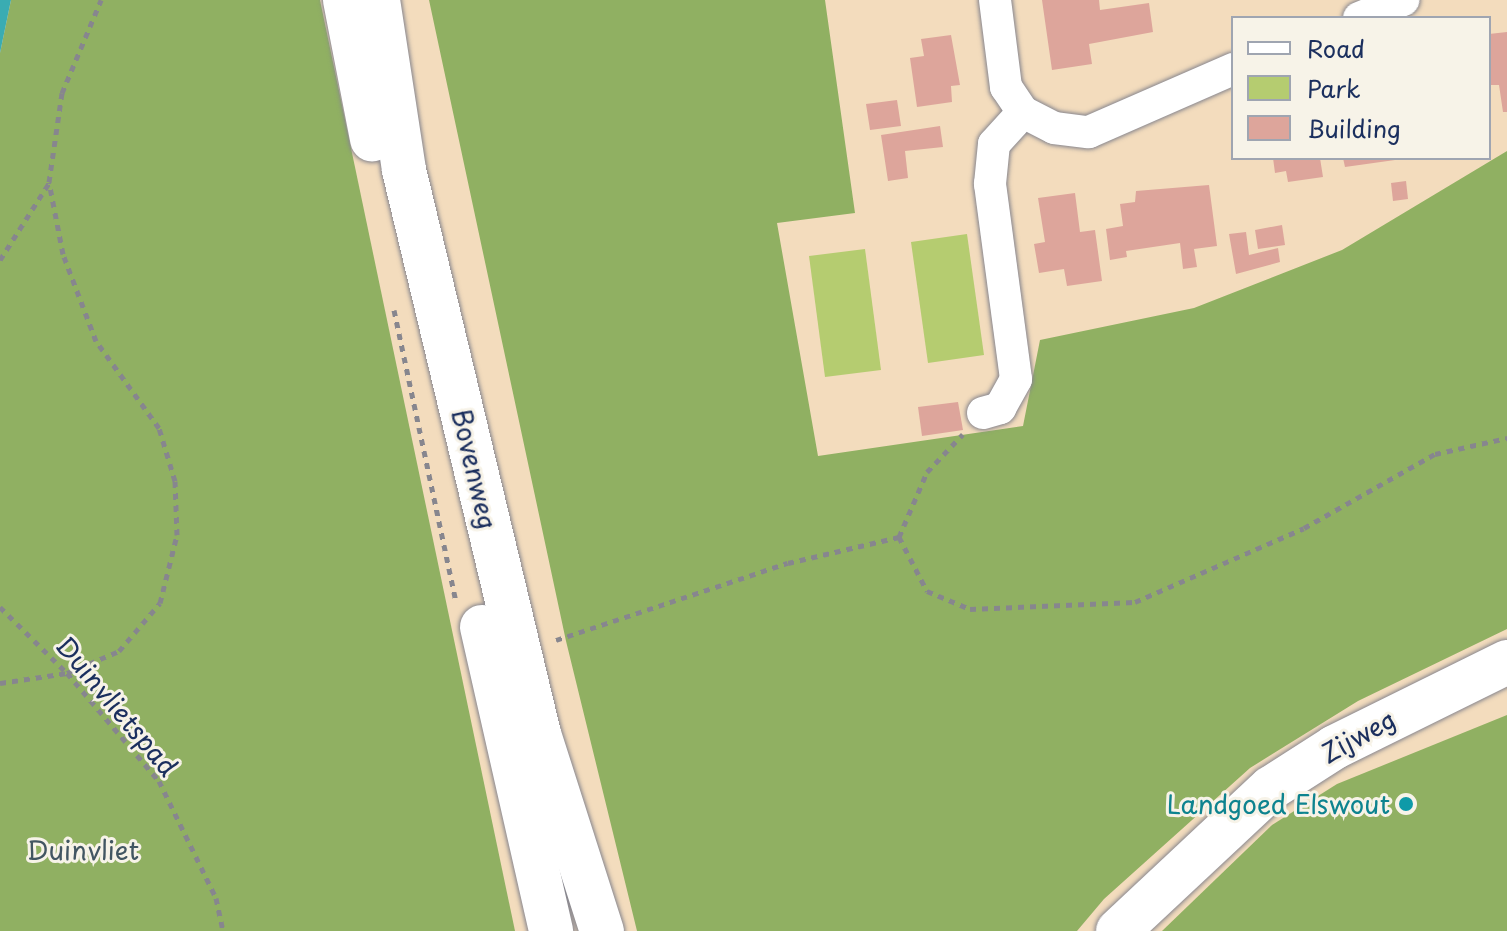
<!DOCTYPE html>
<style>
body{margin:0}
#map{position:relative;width:1507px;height:931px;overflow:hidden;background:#f3dcbd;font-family:"Playpen Sans",sans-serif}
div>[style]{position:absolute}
.green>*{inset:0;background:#b5cc70}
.forest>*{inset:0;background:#90b062}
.water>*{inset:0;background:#3aacb2}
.building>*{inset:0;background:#dda59b}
.path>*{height:5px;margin-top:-2.5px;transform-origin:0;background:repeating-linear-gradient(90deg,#87868e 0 6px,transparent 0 12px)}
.roads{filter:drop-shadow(0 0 2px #87868e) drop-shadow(0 0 2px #87868e)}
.street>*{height:32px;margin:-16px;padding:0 16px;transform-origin:16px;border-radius:16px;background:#fff}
.secondary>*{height:44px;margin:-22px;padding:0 22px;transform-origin:22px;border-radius:22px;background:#fff}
.dots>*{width:22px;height:22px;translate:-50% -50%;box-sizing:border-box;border:4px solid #f7f3e8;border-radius:50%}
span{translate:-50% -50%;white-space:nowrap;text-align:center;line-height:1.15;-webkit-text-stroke:6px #f7f3e8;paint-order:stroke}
.street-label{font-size:26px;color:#1b2f5e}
.culture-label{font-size:26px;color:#0d838f}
.right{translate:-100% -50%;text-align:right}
.park-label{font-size:26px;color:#425662}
.legend{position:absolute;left:1231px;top:16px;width:260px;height:144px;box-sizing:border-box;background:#f7f3e8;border:2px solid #9fa5b1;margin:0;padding:10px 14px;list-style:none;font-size:24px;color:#1b2f5e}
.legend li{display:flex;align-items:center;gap:16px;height:40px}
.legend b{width:40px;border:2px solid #9fa5b1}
</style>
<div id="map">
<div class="green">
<div style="clip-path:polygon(967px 234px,984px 355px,928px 363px,911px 242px)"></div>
<div style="clip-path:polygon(865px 249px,881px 370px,825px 377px,809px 256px)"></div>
</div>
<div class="forest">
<div style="clip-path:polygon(11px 0,320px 0,515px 931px,0 931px,0 53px)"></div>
<div style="clip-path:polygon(429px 0,825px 0,855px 213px,777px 223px,818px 456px,1023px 426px,1040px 340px,1194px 308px,1342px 250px,1507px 151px,1507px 629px,1358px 701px,1250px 768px,1104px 899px,1077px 931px,637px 931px,566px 641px)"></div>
<div style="clip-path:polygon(1507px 715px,1507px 931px,1162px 931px,1272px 825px,1337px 784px)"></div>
</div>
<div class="water">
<div style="clip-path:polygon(0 0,11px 0,0 53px)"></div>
</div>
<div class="building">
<div style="clip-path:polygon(1042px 0,1099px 0,1100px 10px,1149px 3px,1153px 32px,1089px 44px,1092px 64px,1052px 70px)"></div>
<div style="clip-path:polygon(1507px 32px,1507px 112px,1503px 112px,1499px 85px,1489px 85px,1489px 34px)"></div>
<div style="clip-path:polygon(951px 35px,960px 85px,951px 86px,952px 102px,917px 107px,910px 58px,924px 56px,921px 39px)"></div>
<div style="clip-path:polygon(897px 100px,901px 126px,870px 130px,866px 104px)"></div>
<div style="clip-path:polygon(940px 126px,943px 147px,905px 151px,908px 178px,888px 181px,881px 135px)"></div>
<div style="clip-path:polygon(1273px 158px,1320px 158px,1323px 177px,1288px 182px,1286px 171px,1275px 173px)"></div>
<div style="clip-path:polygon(1343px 158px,1395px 158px,1395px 160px,1345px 167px)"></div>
<div style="clip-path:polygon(1406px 181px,1408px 199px,1393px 201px,1391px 183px)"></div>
<div style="clip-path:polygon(1209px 185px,1217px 246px,1194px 249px,1197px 267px,1183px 269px,1180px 243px,1126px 251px,1127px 257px,1110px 260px,1106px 229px,1123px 226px,1120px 204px,1135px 202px,1136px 191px)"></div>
<div style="clip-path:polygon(1075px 193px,1080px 232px,1095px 230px,1102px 281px,1067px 286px,1064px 269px,1039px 273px,1034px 244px,1045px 242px,1038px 198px)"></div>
<div style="clip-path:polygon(1282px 225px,1285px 245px,1258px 249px,1255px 230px)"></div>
<div style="clip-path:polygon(1246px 232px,1249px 255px,1278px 248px,1280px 262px,1236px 274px,1229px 234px)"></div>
<div style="clip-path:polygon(958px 402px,963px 430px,922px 436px,918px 407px)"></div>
</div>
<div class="path">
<div style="left:0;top:260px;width:91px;rotate:-57.5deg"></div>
<div style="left:394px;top:310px;width:298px;rotate:78deg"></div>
<div style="left:899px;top:537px;width:71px;rotate:-66.7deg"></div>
<div style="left:927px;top:472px;width:52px;rotate:-46.5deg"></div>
<div style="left:0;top:607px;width:94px;rotate:44.6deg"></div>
<div style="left:67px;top:673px;width:142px;rotate:49.6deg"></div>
<div style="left:159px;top:781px;width:130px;rotate:64deg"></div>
<div style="left:216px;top:898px;width:34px;rotate:78deg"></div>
<div style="left:556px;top:640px;width:244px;rotate:-18.4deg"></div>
<div style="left:788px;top:563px;width:114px;rotate:-13.2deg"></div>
<div style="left:899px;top:537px;width:61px;rotate:62.6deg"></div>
<div style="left:927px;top:591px;width:47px;rotate:22.7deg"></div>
<div style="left:970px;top:609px;width:165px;rotate:-2.4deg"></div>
<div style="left:1135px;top:602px;width:184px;rotate:-23.6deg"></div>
<div style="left:1304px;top:528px;width:150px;rotate:-29.5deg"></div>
<div style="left:1435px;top:454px;width:74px;rotate:-12.5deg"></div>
<div style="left:0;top:683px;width:68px;rotate:-8.5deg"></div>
<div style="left:67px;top:673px;width:56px;rotate:-22.9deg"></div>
<div style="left:119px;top:651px;width:63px;rotate:-49.5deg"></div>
<div style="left:160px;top:603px;width:70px;rotate:-76deg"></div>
<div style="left:177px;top:535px;width:54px;rotate:-92.1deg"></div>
<div style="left:175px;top:481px;width:55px;rotate:-106.8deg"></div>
<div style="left:159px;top:428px;width:107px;rotate:-125.9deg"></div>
<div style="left:96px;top:341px;width:93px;rotate:-110.8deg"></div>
<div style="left:63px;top:254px;width:73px;rotate:-101deg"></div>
<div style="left:49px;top:182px;width:90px;rotate:-81.7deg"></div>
<div style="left:62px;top:93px;width:101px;rotate:-67.2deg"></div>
</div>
<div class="roads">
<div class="street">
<div style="left:995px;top:0;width:88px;rotate:82.8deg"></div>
<div style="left:1006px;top:87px;width:30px;rotate:56deg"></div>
<div style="left:1023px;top:112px;width:35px;rotate:27deg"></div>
<div style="left:1054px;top:128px;width:35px;rotate:7deg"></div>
<div style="left:1089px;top:132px;width:157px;rotate:-23.6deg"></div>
<div style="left:1359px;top:18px;width:48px;rotate:-22.2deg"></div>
<div style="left:983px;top:413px;width:18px;rotate:-16deg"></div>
<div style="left:1000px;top:408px;width:33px;rotate:-61deg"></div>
<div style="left:1016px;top:379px;width:197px;rotate:-97.6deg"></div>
<div style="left:990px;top:184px;width:40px;rotate:-84.3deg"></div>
<div style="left:994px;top:144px;width:43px;rotate:-47.8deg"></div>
</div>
<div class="secondary">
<div style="left:345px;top:0;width:142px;rotate:79deg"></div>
<div style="left:378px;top:0;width:172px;rotate:81.3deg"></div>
<div style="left:404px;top:170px;width:580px;rotate:76.54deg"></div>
<div style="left:539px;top:734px;width:207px;rotate:72.3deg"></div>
<div style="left:482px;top:627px;width:312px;rotate:77.2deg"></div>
<div style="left:1118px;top:931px;width:209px;rotate:-43.1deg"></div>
<div style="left:1271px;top:788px;width:76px;rotate:-32.6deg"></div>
<div style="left:1335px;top:747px;width:192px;rotate:-26.3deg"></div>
</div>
</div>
<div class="dots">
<div style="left:1406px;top:804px;background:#0f9aa8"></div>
</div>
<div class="street-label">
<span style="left:475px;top:469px;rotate:77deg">Bovenweg</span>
<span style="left:117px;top:706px;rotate:50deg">Duinvlietspad</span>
<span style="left:1358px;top:736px;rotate:-29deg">Zijweg</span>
</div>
<div class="culture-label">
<span class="right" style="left:1390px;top:804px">Landgoed Elswout</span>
</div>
<div class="park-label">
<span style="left:83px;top:850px">Duinvliet</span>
</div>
<ul class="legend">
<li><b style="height:10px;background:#fff"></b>Road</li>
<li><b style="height:22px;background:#b5cc70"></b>Park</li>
<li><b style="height:22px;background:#dda59b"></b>Building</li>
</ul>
</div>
